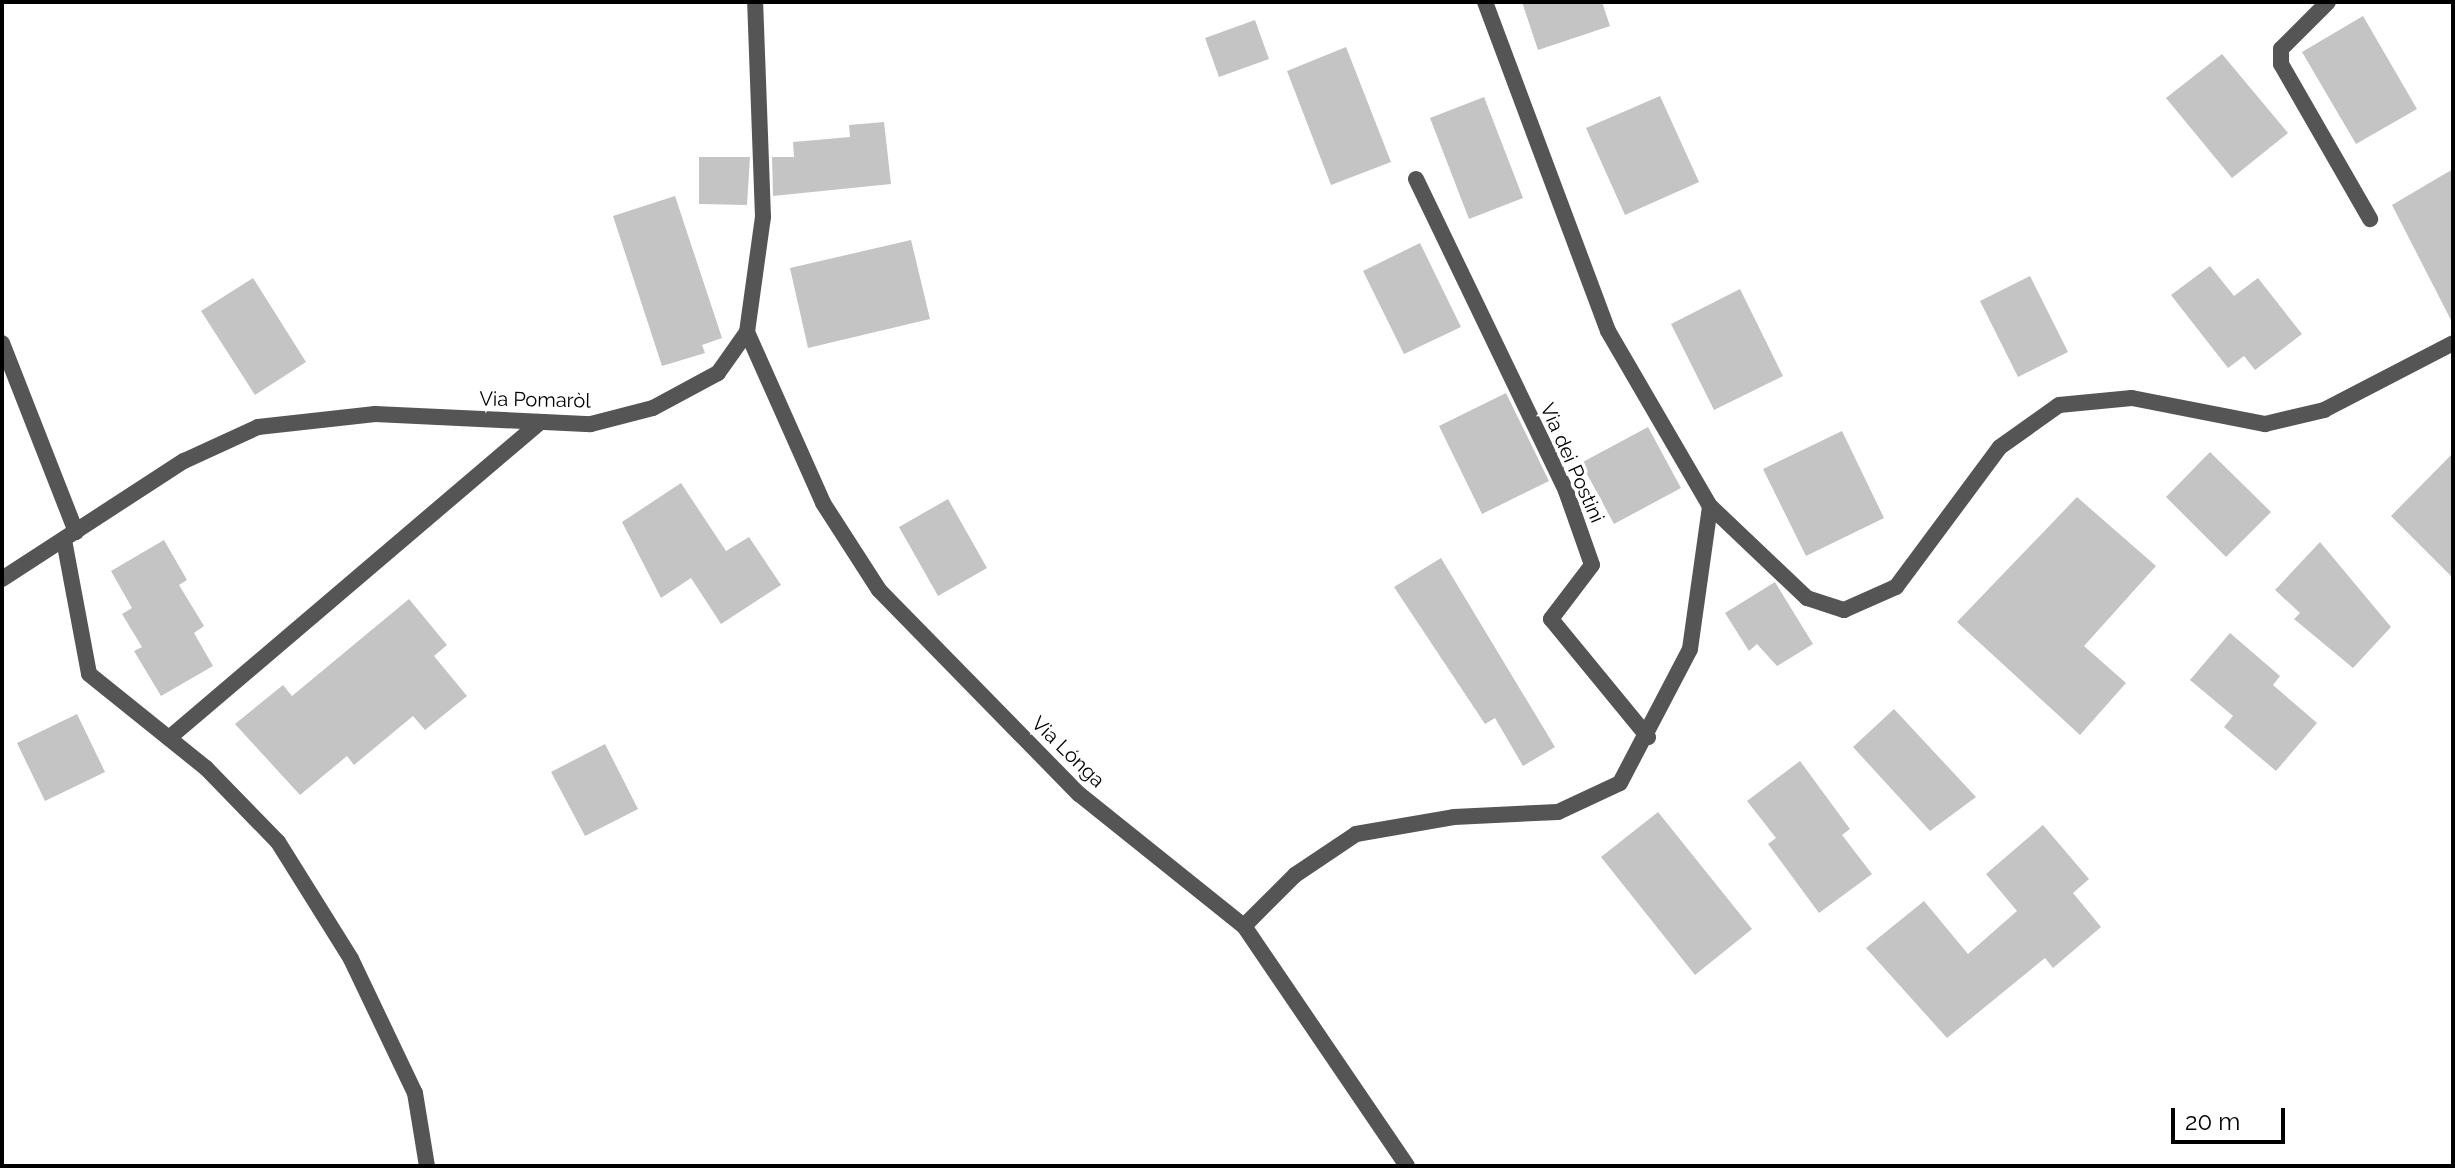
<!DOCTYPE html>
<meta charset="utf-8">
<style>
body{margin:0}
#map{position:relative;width:2455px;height:1168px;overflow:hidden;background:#fff;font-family:Raleway,sans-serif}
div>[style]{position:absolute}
.building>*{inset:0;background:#c4c4c4}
.service>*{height:16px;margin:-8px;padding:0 8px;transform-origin:8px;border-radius:8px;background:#555}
.minor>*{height:16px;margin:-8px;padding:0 8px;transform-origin:8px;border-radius:8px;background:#555}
.tertiary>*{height:16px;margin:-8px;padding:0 8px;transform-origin:8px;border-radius:8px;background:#555}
span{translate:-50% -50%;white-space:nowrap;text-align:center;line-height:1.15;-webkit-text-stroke:7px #fff;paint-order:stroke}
.street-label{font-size:20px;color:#000}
.frame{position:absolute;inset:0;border:4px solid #000;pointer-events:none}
.scale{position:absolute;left:2171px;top:1108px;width:114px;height:36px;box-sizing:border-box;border:4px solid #000;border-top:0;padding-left:10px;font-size:24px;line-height:28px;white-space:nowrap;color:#000;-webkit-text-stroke:6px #fff;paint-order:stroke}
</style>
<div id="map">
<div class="building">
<div style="clip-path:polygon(1522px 2px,1602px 2px,1610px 26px,1538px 50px)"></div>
<div style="clip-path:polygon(2363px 16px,2417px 109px,2356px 144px,2302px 52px)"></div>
<div style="clip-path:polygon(1255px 20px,1269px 59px,1219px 77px,1205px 38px)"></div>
<div style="clip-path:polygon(1346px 47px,1391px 162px,1331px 185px,1287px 71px)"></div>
<div style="clip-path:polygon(2222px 54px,2288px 133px,2232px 178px,2166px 98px)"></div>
<div style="clip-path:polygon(1660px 96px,1699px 182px,1625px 215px,1586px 128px)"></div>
<div style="clip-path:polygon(1484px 97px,1523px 198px,1469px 219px,1430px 118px)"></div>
<div style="clip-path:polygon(884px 122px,891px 184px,773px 196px,772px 157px,794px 157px,793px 142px,850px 137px,849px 125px)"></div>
<div style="clip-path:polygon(699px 157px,750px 157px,747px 205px,699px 204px)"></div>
<div style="clip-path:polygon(2453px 169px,2453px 324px,2392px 205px)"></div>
<div style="clip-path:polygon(675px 196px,722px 338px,702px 345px,705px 353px,662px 366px,613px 216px)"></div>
<div style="clip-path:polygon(911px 240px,930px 319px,808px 348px,790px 268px)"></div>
<div style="clip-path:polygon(1420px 243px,1461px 327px,1404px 354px,1363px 271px)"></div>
<div style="clip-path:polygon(2210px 266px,2234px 296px,2258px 278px,2302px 334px,2255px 370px,2244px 356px,2228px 368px,2171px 295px)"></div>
<div style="clip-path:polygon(2030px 276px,2068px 352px,2018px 377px,1980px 301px)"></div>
<div style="clip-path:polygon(253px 278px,306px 362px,255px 395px,201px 311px)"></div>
<div style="clip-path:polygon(1740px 289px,1783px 376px,1714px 410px,1671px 324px)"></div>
<div style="clip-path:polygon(1506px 393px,1549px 481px,1482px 514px,1439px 426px)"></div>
<div style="clip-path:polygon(1648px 427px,1681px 488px,1614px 524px,1581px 463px)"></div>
<div style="clip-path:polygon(1842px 431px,1884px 518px,1806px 556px,1763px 469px)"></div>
<div style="clip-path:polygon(2210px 452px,2271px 512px,2226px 557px,2166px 497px)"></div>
<div style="clip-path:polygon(2453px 453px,2453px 578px,2391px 516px)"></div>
<div style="clip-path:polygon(681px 483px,726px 551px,749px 537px,781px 585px,721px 624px,691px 578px,661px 598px,622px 522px)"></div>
<div style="clip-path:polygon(2077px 497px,2156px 566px,2084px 646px,2126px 683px,2080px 735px,1957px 622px)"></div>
<div style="clip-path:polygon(948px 499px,987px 568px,938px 596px,899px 527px)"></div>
<div style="clip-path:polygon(164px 540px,187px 580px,179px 585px,204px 626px,194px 633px,213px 666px,161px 696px,134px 651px,142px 647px,122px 614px,132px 608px,111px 571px)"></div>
<div style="clip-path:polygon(2320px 542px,2391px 627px,2353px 668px,2294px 619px,2300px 613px,2275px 590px)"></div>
<div style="clip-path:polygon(1441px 558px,1555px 747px,1523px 766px,1495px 718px,1485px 724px,1394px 587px)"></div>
<div style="clip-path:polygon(1775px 582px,1813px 644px,1777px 666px,1757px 644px,1749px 651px,1725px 613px)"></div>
<div style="clip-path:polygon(409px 599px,447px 645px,434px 656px,467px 696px,425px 730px,413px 716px,354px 765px,347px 756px,300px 795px,235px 724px,283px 685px,292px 696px)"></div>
<div style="clip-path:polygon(2230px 633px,2280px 676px,2273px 685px,2317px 723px,2276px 771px,2224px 727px,2233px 716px,2190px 680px)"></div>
<div style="clip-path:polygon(1894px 709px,1976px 797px,1930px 831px,1853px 747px)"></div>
<div style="clip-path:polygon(77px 714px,105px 772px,45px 801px,17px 743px)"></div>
<div style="clip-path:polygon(605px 744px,638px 809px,585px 836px,551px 772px)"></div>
<div style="clip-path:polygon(1800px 761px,1850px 829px,1842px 835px,1872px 874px,1819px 913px,1768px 844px,1776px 838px,1747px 801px)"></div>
<div style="clip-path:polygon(1658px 812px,1752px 929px,1695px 975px,1601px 857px)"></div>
<div style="clip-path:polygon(2043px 825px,2089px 879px,2073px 893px,2101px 927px,2053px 968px,2045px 958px,1947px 1038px,1866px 948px,1924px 901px,1968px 954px,2017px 911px,1986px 874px)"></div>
</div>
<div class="service">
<div style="left:2328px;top:2px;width:66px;rotate:135deg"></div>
<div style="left:2281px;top:49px;width:15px;rotate:90deg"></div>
<div style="left:2281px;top:64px;width:179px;rotate:60.1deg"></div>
<div style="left:2px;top:343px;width:203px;rotate:68.6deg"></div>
<div style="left:169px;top:738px;width:487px;rotate:-40.4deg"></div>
</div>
<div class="minor">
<div style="left:1485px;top:2px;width:351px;rotate:69.5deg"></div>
<div style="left:1608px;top:331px;width:203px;rotate:59.8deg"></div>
<div style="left:1710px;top:506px;width:134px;rotate:43.5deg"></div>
<div style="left:1807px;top:598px;width:39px;rotate:18deg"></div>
<div style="left:1844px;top:610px;width:57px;rotate:-23.9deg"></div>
<div style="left:1896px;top:587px;width:174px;rotate:-53.4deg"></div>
<div style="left:2000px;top:447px;width:72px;rotate:-35.4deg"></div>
<div style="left:2059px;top:405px;width:73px;rotate:-5.5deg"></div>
<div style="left:2132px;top:398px;width:136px;rotate:11.1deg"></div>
<div style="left:2265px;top:424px;width:61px;rotate:-13.3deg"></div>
<div style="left:2324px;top:410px;width:145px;rotate:-27.4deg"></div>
<div style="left:1416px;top:179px;width:346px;rotate:64.3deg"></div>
<div style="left:1566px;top:491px;width:78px;rotate:70.6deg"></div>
<div style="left:1592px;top:565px;width:68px;rotate:127.2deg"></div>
<div style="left:1551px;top:619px;width:153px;rotate:50.6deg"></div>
<div style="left:747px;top:332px;width:187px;rotate:66deg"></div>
<div style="left:823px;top:503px;width:103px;rotate:57.2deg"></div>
<div style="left:879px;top:590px;width:286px;rotate:45.6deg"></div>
<div style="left:1079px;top:794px;width:211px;rotate:38.7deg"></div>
<div style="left:1244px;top:926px;width:290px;rotate:55.8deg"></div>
<div style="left:64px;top:540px;width:136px;rotate:79.4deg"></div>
<div style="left:89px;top:674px;width:150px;rotate:38.8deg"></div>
<div style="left:206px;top:768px;width:103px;rotate:45.8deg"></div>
<div style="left:278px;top:842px;width:138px;rotate:58deg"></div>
<div style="left:351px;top:959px;width:148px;rotate:64.5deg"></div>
<div style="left:415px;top:1093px;width:74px;rotate:80.7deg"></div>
<div style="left:1244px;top:926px;width:72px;rotate:-45deg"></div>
<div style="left:1295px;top:875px;width:73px;rotate:-33.9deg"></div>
<div style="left:1356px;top:834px;width:99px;rotate:-9.8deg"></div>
<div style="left:1454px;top:817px;width:104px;rotate:-2.8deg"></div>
<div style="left:1558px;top:812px;width:68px;rotate:-25.1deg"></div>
<div style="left:1620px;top:783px;width:151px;rotate:-62.4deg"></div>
<div style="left:1690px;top:649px;width:144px;rotate:-82deg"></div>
</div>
<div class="tertiary">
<div style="left:2px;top:579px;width:217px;rotate:-33deg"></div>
<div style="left:184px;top:461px;width:81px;rotate:-24.7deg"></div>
<div style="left:258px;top:427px;width:118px;rotate:-6.3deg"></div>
<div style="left:375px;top:414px;width:216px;rotate:2.7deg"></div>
<div style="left:591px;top:424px;width:64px;rotate:-14.5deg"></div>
<div style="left:653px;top:408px;width:74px;rotate:-28.3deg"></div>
<div style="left:718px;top:373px;width:50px;rotate:-54.7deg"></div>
<div style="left:747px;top:332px;width:116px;rotate:-82.1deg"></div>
<div style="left:763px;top:217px;width:215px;rotate:-92.1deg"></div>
</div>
<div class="street-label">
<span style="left:535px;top:400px;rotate:1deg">Via Pomaròl</span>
<span style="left:1572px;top:463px;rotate:66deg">Via dei Postini</span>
<span style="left:1068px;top:752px;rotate:44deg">Via Lónga</span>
</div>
<div class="frame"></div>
<div class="scale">20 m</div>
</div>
